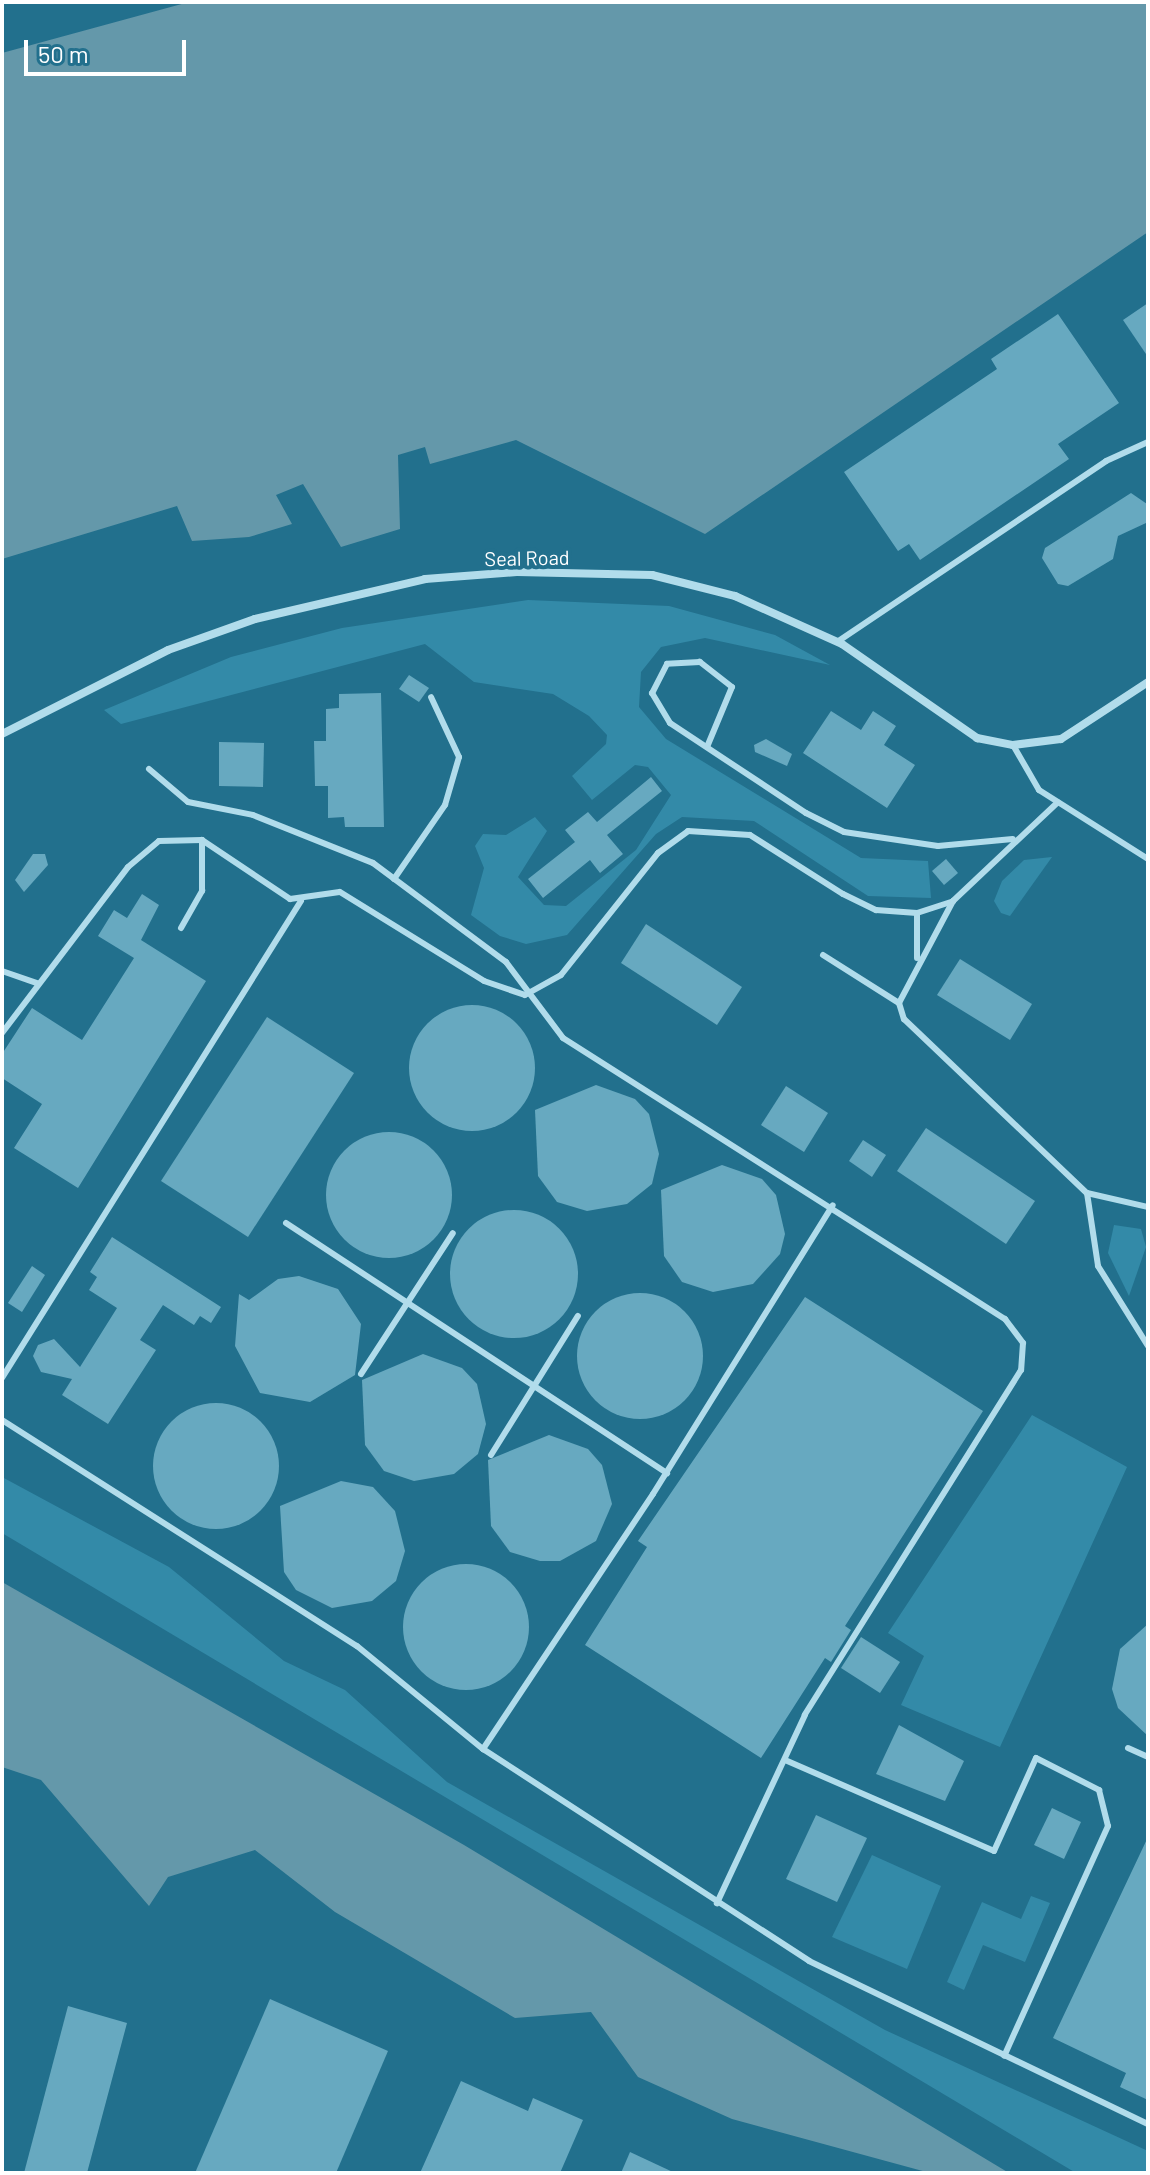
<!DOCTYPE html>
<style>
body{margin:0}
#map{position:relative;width:1150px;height:2175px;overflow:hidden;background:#22708d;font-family:Barlow,sans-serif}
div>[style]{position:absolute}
.green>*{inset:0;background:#338aa8}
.water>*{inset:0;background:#6498aa}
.building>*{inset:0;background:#67a9c0}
.round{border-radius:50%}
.service>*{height:6px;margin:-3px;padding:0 3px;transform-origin:3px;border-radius:3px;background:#b1dceb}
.minor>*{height:8px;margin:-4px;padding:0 4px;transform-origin:4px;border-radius:4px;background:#b1dceb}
span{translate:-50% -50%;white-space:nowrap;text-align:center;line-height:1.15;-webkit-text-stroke:8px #22708d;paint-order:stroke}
.street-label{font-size:20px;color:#fff}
.frame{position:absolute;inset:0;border:4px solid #fff;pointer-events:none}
.scale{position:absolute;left:24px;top:40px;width:162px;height:36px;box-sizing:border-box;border:4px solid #fff;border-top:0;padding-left:10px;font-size:24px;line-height:28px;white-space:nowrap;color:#fff;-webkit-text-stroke:6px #22708d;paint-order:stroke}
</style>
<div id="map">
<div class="green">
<div style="clip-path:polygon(528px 600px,669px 606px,775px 635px,830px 665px,705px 638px,661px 647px,641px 672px,639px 707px,666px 739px,861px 858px,928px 861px,931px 898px,868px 896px,754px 821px,682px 817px,656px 834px,567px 935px,526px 944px,500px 936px,471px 915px,484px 868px,475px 846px,483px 834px,506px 835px,535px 817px,547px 831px,518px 877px,544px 905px,566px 906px,636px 850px,671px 795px,648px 767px,635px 765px,592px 800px,572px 776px,606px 744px,607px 735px,589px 716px,553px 694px,474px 682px,425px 644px,121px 724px,104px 710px,231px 657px,342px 628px)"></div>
<div style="clip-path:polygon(1052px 857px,1010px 916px,1001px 913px,994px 901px,1002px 881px,1024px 860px)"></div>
<div style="clip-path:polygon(1114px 1225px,1141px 1229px,1146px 1247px,1129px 1296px,1108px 1253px)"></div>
<div style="clip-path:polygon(1032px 1415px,1127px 1467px,1000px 1747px,901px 1705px,924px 1656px,888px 1633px)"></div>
<div style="clip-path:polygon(2px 1477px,169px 1567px,284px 1661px,345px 1690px,447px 1782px,885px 2030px,1148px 2151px,1148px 2173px,1076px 2173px,2px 1533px)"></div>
<div style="clip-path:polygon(872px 1855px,941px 1886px,907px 1969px,832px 1937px)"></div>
<div style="clip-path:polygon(1031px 1896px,1050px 1903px,1025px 1962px,983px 1945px,964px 1990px,947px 1982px,982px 1902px,1021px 1919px)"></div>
</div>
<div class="water">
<div style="clip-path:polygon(189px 2px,1148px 2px,1148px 232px,705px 534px,516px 440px,430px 464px,425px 447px,398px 455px,400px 529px,341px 547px,303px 484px,276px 495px,292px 524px,249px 537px,192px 541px,177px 506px,2px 559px,2px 53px)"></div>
<div style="clip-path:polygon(2px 1582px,464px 1845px,1009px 2173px,930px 2173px,732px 2119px,638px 2077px,591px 2012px,515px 2018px,335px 1912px,255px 1850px,168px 1877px,149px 1906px,41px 1780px,2px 1767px)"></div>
</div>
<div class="building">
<div style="clip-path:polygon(1148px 303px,1148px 357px,1123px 320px)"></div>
<div style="clip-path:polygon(1058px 314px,1119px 403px,1058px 444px,1069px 459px,920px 560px,909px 544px,898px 551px,844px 472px,997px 369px,991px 359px)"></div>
<div style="clip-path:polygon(1131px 493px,1147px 504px,1146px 523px,1118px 536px,1113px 559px,1068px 586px,1058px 584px,1042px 558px,1045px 548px)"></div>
<div style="clip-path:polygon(409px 675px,429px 688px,419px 702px,399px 689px)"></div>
<div style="clip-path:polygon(381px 693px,384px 827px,345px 827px,344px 817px,328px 818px,328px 786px,315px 786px,314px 741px,326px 741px,326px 709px,339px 708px,339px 694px)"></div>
<div style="clip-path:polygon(831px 711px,861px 730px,873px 711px,896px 726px,884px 745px,915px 765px,887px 808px,803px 753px)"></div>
<div style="clip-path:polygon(766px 739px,792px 754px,787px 766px,755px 752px,754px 745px)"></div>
<div style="clip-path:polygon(219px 742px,264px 743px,263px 787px,219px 786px)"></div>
<div style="clip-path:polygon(651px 777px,662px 791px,607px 835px,623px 854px,600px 873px,590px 860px,543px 898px,528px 879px,575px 842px,565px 830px,588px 812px,597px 822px)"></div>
<div style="clip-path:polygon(33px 854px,45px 854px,48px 865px,24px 892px,15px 880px)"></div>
<div style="clip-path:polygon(946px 859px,958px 873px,944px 885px,932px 871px)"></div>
<div style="clip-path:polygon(142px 894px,159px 905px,141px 940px,206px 981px,78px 1188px,14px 1148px,42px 1104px,2px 1078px,2px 1054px,32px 1008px,82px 1040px,134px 958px,98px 936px,114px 910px,127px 918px)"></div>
<div style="clip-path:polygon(646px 924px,742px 987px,717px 1025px,621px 963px)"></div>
<div style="clip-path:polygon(960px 959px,1032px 1004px,1010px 1040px,937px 995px)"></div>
<div class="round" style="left:409px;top:1005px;width:126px;height:126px"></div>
<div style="clip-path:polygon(267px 1017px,354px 1073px,248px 1237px,161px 1181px)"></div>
<div style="clip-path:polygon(596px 1085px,635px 1099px,649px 1114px,659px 1154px,652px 1184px,627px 1204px,587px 1211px,557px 1202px,538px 1176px,535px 1110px)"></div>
<div style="clip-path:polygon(786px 1086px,828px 1113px,804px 1152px,761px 1125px)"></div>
<div style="clip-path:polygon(926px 1128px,1035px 1201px,1006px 1244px,897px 1171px)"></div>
<div class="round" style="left:326px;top:1132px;width:126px;height:126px"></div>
<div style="clip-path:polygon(863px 1140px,886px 1155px,872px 1177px,849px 1161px)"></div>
<div style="clip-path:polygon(722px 1165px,762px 1179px,776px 1195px,785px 1234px,780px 1254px,753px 1284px,713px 1292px,682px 1282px,664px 1256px,661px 1190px)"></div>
<div class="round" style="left:450px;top:1210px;width:128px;height:128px"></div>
<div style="clip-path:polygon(112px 1237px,221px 1307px,211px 1323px,200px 1316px,194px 1325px,163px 1305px,140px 1340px,156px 1350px,108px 1424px,62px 1395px,72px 1379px,41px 1372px,33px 1356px,38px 1345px,54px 1339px,80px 1367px,117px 1308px,89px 1290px,97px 1277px,90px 1272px)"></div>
<div style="clip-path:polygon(32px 1266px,45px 1275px,22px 1312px,8px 1303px)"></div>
<div style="clip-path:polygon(299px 1276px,338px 1289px,361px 1324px,355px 1375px,310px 1402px,260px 1393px,235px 1346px,239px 1294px,249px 1300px,278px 1279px)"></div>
<div class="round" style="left:577px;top:1293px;width:126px;height:126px"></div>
<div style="clip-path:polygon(805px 1297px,983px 1411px,845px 1626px,851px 1630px,831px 1662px,825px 1658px,761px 1758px,585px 1645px,647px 1547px,638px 1541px)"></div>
<div style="clip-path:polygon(423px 1354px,462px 1368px,477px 1384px,486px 1424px,478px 1454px,454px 1474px,414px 1481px,384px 1471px,365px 1445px,362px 1380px)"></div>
<div class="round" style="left:153px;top:1403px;width:126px;height:126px"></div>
<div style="clip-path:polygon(549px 1435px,588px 1449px,602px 1465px,612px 1504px,596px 1541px,560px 1561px,540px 1561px,510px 1552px,491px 1526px,488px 1460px)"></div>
<div style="clip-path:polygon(341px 1481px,373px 1487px,395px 1511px,405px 1551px,396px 1581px,372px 1601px,332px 1608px,296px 1590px,284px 1572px,280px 1506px)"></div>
<div class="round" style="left:403px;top:1564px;width:126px;height:126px"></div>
<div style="clip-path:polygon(1148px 1624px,1148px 1736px,1118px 1708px,1112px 1689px,1120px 1649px)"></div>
<div style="clip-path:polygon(861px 1637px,900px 1662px,880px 1693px,841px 1668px)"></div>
<div style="clip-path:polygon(899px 1725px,964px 1761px,945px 1801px,876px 1774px)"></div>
<div style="clip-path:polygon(1052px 1808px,1081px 1822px,1064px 1859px,1034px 1845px)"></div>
<div style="clip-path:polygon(816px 1815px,867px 1838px,837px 1902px,786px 1879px)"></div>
<div style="clip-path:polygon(1148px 1837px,1148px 2100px,1120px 2087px,1126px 2073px,1053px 2038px)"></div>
<div style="clip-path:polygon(270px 1999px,388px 2051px,336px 2173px,195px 2173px)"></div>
<div style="clip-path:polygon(68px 2006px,127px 2023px,87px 2173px,24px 2173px)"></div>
<div style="clip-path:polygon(461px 2081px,528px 2111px,533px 2098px,583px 2120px,560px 2173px,420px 2173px)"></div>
<div style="clip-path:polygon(630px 2152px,675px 2173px,621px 2173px)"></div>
</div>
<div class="service">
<div style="left:837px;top:642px;width:324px;rotate:-33.9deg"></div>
<div style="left:1106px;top:461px;width:46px;rotate:-24.3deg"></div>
<div style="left:1013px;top:745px;width:52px;rotate:60deg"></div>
<div style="left:1039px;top:790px;width:129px;rotate:32.3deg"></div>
<div style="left:707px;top:747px;width:65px;rotate:-67.4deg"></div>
<div style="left:732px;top:687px;width:41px;rotate:-142deg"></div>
<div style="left:700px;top:662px;width:33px;rotate:177deg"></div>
<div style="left:667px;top:664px;width:33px;rotate:117deg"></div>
<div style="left:652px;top:693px;width:35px;rotate:59deg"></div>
<div style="left:670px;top:723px;width:163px;rotate:33.5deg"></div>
<div style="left:806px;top:813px;width:42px;rotate:26.6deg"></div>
<div style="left:844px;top:832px;width:95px;rotate:8.5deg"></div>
<div style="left:938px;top:846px;width:75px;rotate:-5.3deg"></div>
<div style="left:149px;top:769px;width:51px;rotate:40.2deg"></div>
<div style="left:188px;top:802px;width:66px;rotate:11.3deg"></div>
<div style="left:253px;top:815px;width:129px;rotate:21.8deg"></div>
<div style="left:373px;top:863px;width:166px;rotate:36.7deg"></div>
<div style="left:506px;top:962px;width:95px;rotate:53.1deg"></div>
<div style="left:563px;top:1038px;width:524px;rotate:32.45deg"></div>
<div style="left:1005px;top:1319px;width:30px;rotate:53deg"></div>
<div style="left:1023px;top:1343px;width:27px;rotate:94deg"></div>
<div style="left:1021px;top:1370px;width:407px;rotate:122.1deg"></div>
<div style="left:805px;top:1715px;width:208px;rotate:115.1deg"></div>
<div style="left:394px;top:879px;width:90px;rotate:-55.4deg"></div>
<div style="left:445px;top:805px;width:50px;rotate:-73.7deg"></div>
<div style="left:459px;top:757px;width:66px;rotate:-115deg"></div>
<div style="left:953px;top:901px;width:115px;rotate:117.9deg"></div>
<div style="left:899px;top:1003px;width:17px;rotate:73deg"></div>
<div style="left:904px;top:1019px;width:253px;rotate:43.6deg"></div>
<div style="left:1087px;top:1193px;width:74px;rotate:81.4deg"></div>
<div style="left:1098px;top:1266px;width:94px;rotate:58deg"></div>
<div style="left:917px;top:913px;width:45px;rotate:90deg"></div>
<div style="left:181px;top:928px;width:43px;rotate:-60.4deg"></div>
<div style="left:202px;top:891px;width:51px;rotate:-90deg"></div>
<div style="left:823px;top:955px;width:90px;rotate:32.3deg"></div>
<div style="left:2px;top:971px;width:37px;rotate:19deg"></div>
<div style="left:2px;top:1033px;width:208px;rotate:-52.8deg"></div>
<div style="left:128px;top:867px;width:40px;rotate:-40deg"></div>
<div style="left:159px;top:841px;width:43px;rotate:-1.3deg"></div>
<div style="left:202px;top:840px;width:106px;rotate:33.8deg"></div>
<div style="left:290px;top:899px;width:50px;rotate:-8deg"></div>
<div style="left:340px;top:892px;width:169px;rotate:31.7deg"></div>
<div style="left:484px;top:981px;width:43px;rotate:18.9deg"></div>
<div style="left:525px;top:995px;width:41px;rotate:-29.1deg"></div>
<div style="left:561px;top:975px;width:156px;rotate:-51.5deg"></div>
<div style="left:658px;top:853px;width:37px;rotate:-36deg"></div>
<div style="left:688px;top:831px;width:62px;rotate:3.7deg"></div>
<div style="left:750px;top:835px;width:110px;rotate:32.4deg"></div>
<div style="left:843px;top:894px;width:37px;rotate:26deg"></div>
<div style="left:876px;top:910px;width:41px;rotate:4.2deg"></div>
<div style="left:917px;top:913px;width:38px;rotate:-18deg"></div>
<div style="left:953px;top:901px;width:144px;rotate:-43.3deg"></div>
<div style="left:1087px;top:1193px;width:63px;rotate:12.9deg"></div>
<div style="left:286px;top:1223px;width:456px;rotate:33.3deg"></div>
<div style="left:361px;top:1374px;width:168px;rotate:-56.9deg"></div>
<div style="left:2px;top:1378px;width:563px;rotate:-57.92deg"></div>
<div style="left:2px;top:1420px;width:421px;rotate:32.5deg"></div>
<div style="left:357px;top:1646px;width:163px;rotate:39.3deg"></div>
<div style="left:483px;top:1749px;width:389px;rotate:33deg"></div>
<div style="left:809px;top:1961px;width:376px;rotate:25.7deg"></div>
<div style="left:491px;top:1455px;width:164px;rotate:-58deg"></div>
<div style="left:1128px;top:1748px;width:22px;rotate:24deg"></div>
<div style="left:483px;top:1749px;width:306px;rotate:-56.3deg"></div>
<div style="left:653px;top:1494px;width:340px;rotate:-58.1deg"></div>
<div style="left:785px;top:1760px;width:228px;rotate:23.5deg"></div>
<div style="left:994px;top:1851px;width:102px;rotate:-65.7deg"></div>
<div style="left:1036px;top:1758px;width:71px;rotate:26.9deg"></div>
<div style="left:1099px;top:1790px;width:37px;rotate:76deg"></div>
<div style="left:1108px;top:1826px;width:252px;rotate:114.3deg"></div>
</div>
<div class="minor">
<div style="left:2px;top:734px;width:186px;rotate:-26.8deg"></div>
<div style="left:168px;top:650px;width:92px;rotate:-19.6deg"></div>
<div style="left:255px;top:619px;width:175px;rotate:-13.2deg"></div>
<div style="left:425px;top:579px;width:92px;rotate:-4.4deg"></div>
<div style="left:517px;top:572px;width:135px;rotate:1.3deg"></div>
<div style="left:652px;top:575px;width:86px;rotate:14.2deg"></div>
<div style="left:735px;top:596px;width:117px;rotate:24.2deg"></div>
<div style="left:842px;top:644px;width:165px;rotate:34.8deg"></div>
<div style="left:977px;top:738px;width:37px;rotate:11deg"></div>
<div style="left:1013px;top:745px;width:48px;rotate:-7.1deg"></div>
<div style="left:1061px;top:739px;width:104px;rotate:-33.2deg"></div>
</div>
<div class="street-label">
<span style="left:527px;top:558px;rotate:-1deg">Seal Road</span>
</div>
<div class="frame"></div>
<div class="scale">50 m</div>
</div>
